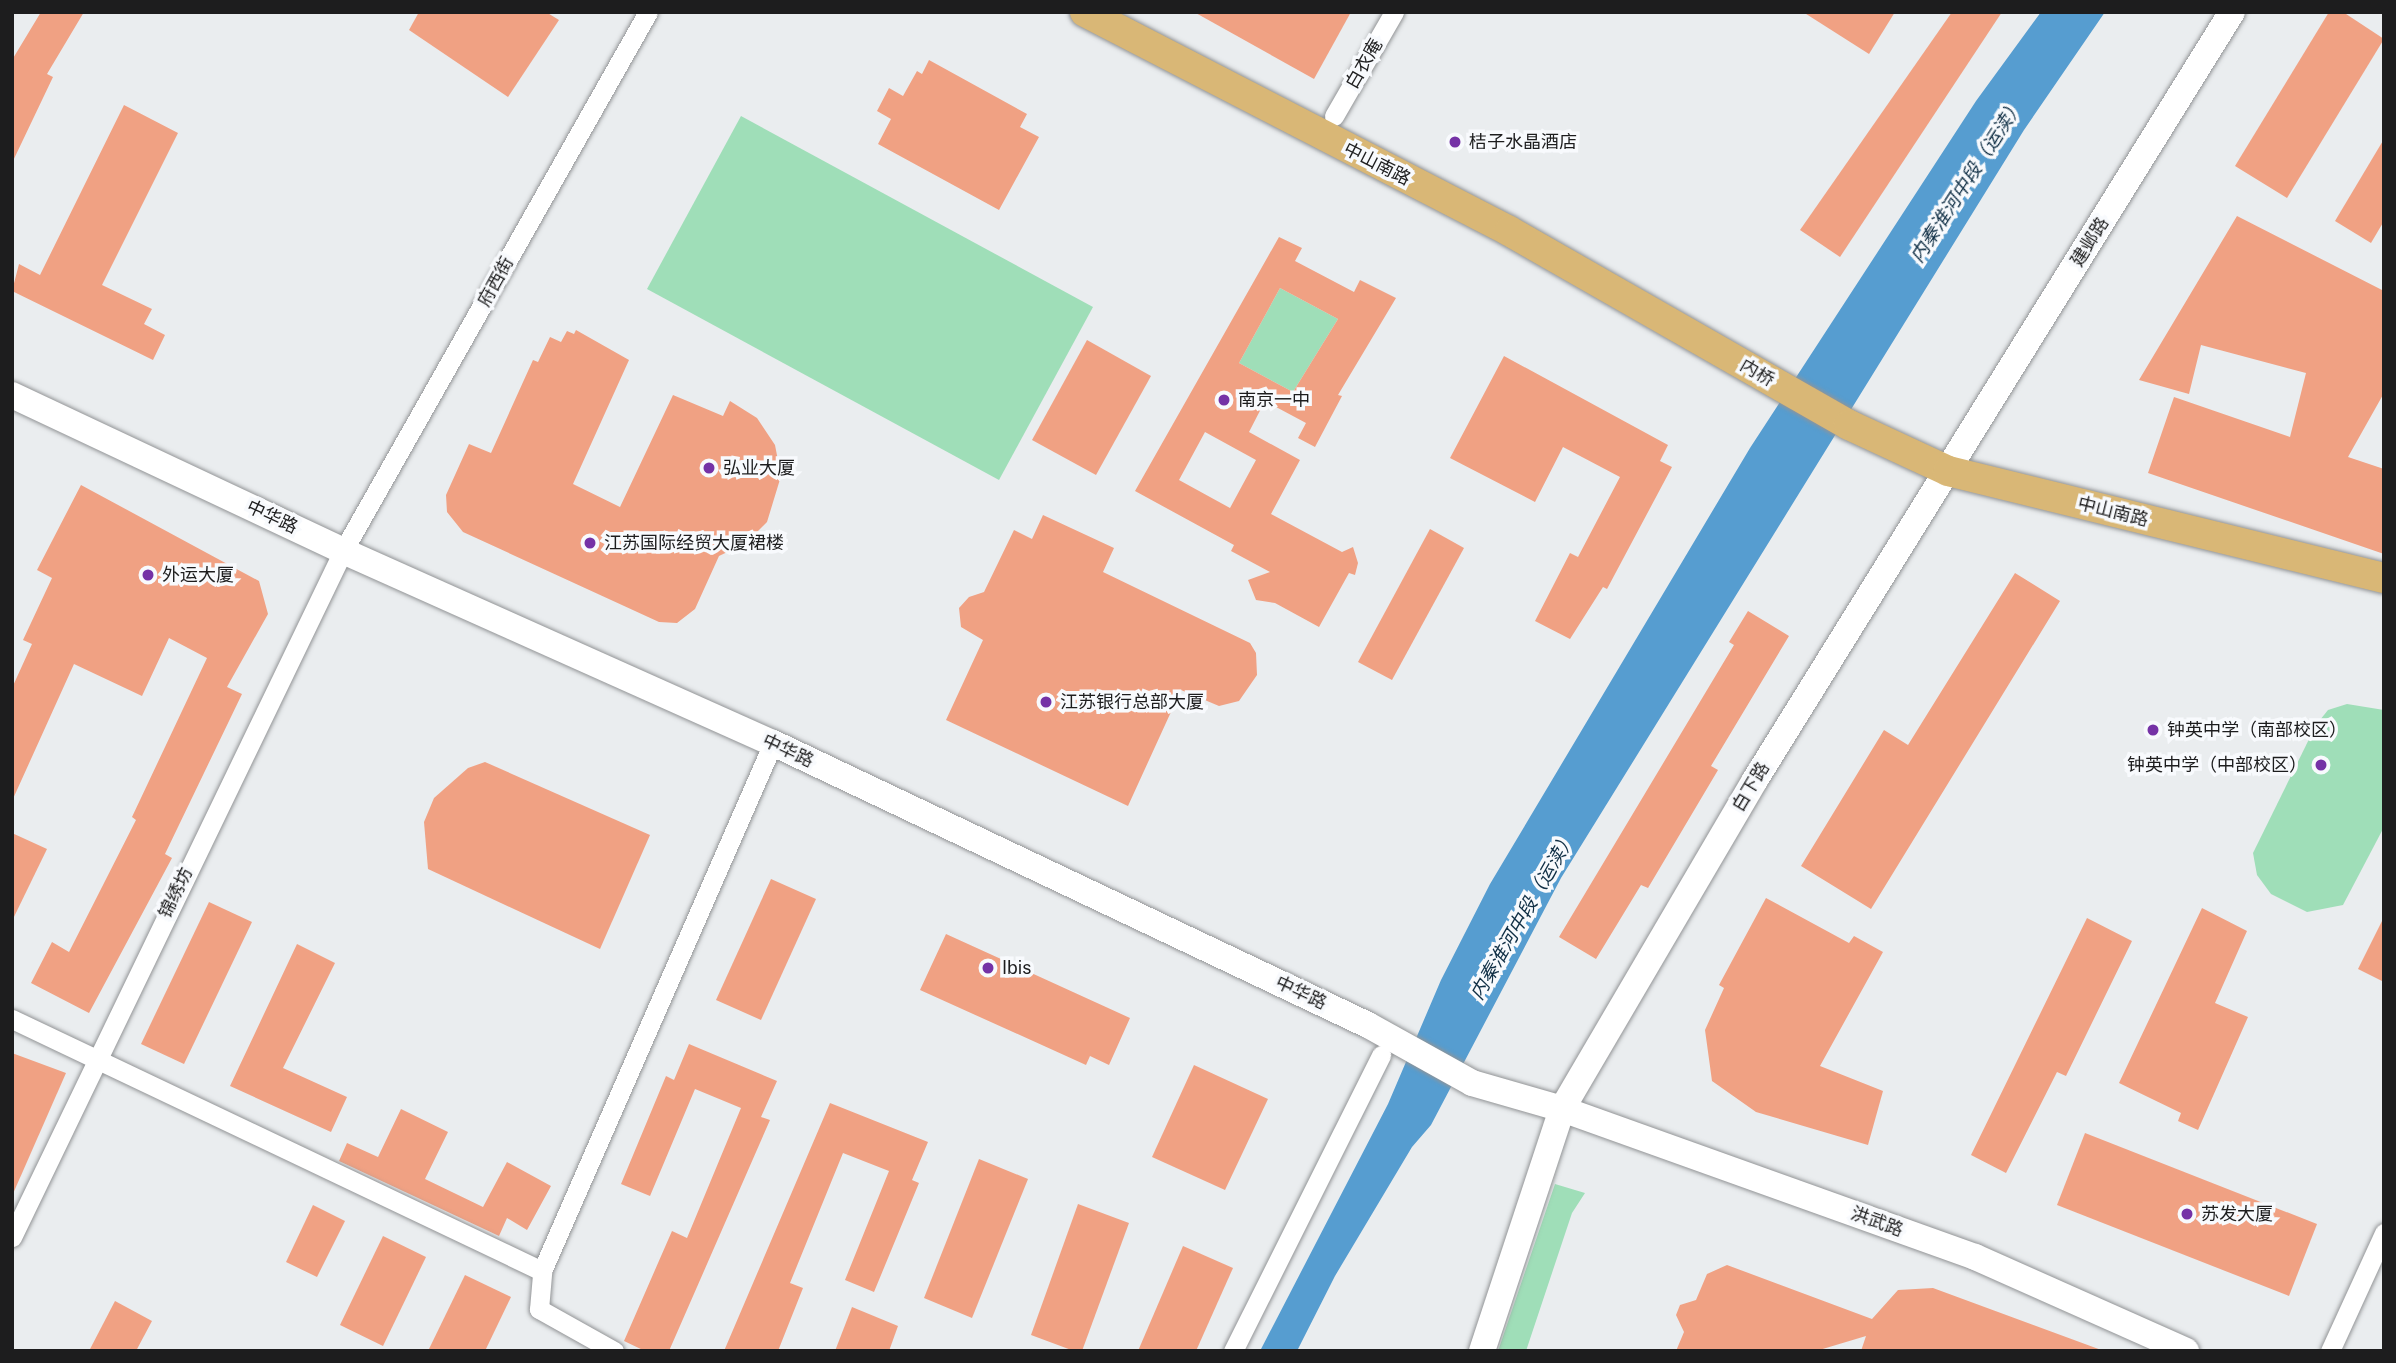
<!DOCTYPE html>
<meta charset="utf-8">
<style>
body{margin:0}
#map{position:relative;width:2396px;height:1363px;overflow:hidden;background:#eaedef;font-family:"Public Sans","Noto Sans SC",sans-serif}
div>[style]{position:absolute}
.green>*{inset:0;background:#9fdeb8}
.water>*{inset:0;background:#569dd0}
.building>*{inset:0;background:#f0a183}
.roads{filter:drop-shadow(0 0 2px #929496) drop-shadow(0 0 2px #929496)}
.street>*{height:19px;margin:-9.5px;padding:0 9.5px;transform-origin:9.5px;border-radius:9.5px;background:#fff}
.secondary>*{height:26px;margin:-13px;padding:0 13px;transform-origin:13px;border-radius:13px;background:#fff}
.primary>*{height:30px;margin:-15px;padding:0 15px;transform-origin:15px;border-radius:15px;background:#d9b776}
.dots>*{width:19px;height:19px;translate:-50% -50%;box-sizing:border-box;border:4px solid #f8fafd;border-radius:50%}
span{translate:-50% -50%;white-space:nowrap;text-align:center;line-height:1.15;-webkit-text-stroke:7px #f8fafd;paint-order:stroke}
.street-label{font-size:18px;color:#1d1d1e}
.poi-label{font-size:18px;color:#1d1d1e}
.left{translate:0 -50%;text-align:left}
.right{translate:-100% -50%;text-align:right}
.water-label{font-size:19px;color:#102f45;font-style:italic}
.frame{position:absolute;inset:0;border:14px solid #1d1d1e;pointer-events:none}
</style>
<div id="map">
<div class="green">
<div style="clip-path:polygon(741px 116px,1093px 307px,999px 480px,647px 289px)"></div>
<div style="clip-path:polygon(1280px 288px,1338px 319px,1293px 392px,1239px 363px)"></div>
<div style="clip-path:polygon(2347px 704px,2384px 710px,2384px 827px,2343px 905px,2307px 912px,2271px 894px,2257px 875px,2253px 853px,2316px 725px,2328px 710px)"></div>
<div style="clip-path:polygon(1555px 1184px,1585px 1193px,1572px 1213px,1526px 1351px,1498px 1351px)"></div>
</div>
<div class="water">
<div style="clip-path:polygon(2041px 12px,2105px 12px,2024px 130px,1561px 878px,1431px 1125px,1412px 1147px,1335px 1276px,1297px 1351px,1260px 1351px,1388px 1104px,1441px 980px,1490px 884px,1750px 448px,1976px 101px)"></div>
</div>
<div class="building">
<div style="clip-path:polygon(41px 12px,84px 12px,47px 74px,53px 77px,12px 163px,12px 60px)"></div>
<div style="clip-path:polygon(419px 12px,546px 12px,559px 20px,508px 97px,409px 30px)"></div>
<div style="clip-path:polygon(1194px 12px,1351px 12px,1314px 79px)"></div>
<div style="clip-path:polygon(1803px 12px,1895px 12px,1869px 54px)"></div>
<div style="clip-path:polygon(1952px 12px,2002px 12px,1840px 257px,1800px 230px)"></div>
<div style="clip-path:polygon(2329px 12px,2343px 12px,2384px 39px,2287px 198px,2235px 166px)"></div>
<div style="clip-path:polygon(929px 60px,1027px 114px,1020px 127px,1039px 137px,999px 210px,878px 144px,891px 119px,877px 111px,889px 88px,903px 96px,917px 71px,922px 74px)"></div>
<div style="clip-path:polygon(124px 105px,178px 133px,102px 285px,152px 309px,144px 324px,165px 335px,153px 360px,12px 291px,19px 264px,40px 275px)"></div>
<div style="clip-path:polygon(2384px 139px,2384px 221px,2371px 243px,2335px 221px)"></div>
<div style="clip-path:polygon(2237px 216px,2384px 291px,2384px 393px,2348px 457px,2384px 469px,2384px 554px,2148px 473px,2174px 397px,2290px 437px,2306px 373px,2201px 345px,2189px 394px,2139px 380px)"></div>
<div style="clip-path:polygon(evenodd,1279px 237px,1302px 248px,1295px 261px,1354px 292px,1360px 280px,1396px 298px,1338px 395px,1342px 396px,1315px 447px,1298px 438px,1306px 423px,1265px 401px,1249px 432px,1300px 460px,1271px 514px,1342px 552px,1353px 547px,1358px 563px,1355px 575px,1349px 573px,1319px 627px,1275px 603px,1256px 600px,1248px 580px,1270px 572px,1231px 551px,1234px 545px,1135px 491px,1279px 237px,1280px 288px,1338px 319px,1293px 392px,1239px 363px,1280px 288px,1279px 237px,1205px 432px,1256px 460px,1230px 508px,1179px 480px,1205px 432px)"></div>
<div style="clip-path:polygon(576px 330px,629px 360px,573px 484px,620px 507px,673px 395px,723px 416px,730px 401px,757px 418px,775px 445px,781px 476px,767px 522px,746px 543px,719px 556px,695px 609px,677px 623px,659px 622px,463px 532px,447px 512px,446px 495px,469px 444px,491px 453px,533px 360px,538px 362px,550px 337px,561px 342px,567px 331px,574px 334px)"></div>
<div style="clip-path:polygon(1087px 340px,1151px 376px,1096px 475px,1032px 440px)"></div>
<div style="clip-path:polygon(1504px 356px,1668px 445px,1660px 461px,1672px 467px,1607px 589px,1603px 587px,1570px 639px,1535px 621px,1570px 553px,1578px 557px,1620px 477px,1563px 447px,1535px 502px,1450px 458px)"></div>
<div style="clip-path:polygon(81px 485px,259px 581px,268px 614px,227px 687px,242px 694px,165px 854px,172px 858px,89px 1013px,31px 983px,52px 942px,69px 952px,136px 820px,132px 817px,207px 658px,169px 638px,142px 696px,74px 664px,12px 801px,12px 688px,32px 644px,23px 640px,52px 578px,37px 570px)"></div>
<div style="clip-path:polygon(1043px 515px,1114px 548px,1103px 572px,1250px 643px,1256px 653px,1257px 675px,1239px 701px,1219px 706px,1181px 690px,1128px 806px,946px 720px,983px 640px,961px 627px,959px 608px,969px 597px,984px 592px,1014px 530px,1032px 539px)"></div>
<div style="clip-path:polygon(1430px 529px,1464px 548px,1392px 680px,1358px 662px)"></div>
<div style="clip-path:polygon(2015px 573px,2060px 601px,1871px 909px,1801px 866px,1884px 730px,1908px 745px)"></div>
<div style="clip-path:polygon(1748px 611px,1789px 636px,1711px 766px,1718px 770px,1648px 888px,1641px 885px,1596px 959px,1559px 937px,1734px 645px,1729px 642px)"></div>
<div style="clip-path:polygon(485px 762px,650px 835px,600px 949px,428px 869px,424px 822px,434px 798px,468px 768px)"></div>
<div style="clip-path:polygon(12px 833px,47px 849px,12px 921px)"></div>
<div style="clip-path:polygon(771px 879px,816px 899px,761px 1020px,716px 1000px)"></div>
<div style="clip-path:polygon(1766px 898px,1849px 943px,1854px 936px,1883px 952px,1820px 1066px,1883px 1091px,1868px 1145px,1756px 1112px,1712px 1081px,1705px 1030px,1724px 988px,1719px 985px)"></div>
<div style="clip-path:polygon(209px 902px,252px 922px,184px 1064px,141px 1044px)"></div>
<div style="clip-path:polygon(2202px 908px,2247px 931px,2215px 1003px,2248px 1017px,2198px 1130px,2178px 1121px,2181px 1113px,2119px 1083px)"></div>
<div style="clip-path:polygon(2384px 917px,2384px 982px,2358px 969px)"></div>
<div style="clip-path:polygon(2087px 918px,2132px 941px,2066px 1076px,2057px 1072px,2006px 1173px,1971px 1155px)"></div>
<div style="clip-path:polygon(946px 934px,1130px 1018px,1109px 1065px,1090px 1056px,1086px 1065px,920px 990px)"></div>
<div style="clip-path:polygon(297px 944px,335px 963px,283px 1068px,347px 1097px,331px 1132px,230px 1086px)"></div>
<div style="clip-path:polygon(689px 1044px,777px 1081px,761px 1117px,770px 1120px,669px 1351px,645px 1351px,624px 1341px,672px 1231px,687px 1238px,741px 1108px,695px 1089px,650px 1196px,621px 1184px,666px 1076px,674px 1080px)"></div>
<div style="clip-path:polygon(12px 1053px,66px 1073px,12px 1196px)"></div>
<div style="clip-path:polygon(1194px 1065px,1268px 1099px,1225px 1190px,1152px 1157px)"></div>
<div style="clip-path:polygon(830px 1103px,928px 1142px,912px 1180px,919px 1183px,874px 1292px,845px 1280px,889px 1171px,843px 1153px,790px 1283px,803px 1288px,778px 1351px,724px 1351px)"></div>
<div style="clip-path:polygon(401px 1109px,448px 1132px,425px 1179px,483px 1207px,507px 1162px,551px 1186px,527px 1230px,507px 1218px,499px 1236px,339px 1161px,347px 1143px,378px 1157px)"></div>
<div style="clip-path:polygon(2085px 1133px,2317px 1224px,2289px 1296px,2057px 1205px)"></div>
<div style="clip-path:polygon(979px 1159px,1028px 1179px,972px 1318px,924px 1298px)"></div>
<div style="clip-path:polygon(1078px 1204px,1129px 1223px,1082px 1351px,1074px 1351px,1031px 1335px)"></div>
<div style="clip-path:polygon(313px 1205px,345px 1221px,317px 1277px,286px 1262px)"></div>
<div style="clip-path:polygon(383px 1236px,426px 1257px,383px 1346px,340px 1325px)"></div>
<div style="clip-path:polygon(1183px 1246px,1233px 1268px,1196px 1351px,1138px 1351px)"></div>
<div style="clip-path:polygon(1727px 1265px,1872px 1319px,1898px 1290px,1933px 1288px,2104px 1351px,1861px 1351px,1866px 1336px,1816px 1351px,1676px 1351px,1684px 1332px,1676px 1315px,1680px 1305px,1696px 1300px,1707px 1274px)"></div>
<div style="clip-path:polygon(465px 1275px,511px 1297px,485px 1351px,428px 1351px)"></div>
<div style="clip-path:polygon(115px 1301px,152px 1321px,136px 1351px,89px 1351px)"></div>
<div style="clip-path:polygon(852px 1307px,898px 1326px,889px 1351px,835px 1351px)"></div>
</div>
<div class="roads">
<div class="street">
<div style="left:1334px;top:116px;width:120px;rotate:-60deg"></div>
<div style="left:12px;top:1019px;width:587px;rotate:25.43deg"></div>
<div style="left:12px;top:1237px;width:762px;rotate:-64.24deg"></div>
<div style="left:343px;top:551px;width:619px;rotate:-60.5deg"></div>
<div style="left:614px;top:1351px;width:86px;rotate:-150.8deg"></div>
<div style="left:539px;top:1309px;width:38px;rotate:-85deg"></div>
<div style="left:542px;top:1271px;width:576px;rotate:-66.37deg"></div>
<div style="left:1233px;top:1351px;width:331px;rotate:-63.4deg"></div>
<div style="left:2330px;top:1351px;width:130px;rotate:-65.4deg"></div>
</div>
<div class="secondary">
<div style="left:12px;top:395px;width:366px;rotate:25.2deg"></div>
<div style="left:343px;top:551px;width:471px;rotate:24.1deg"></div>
<div style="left:773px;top:743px;width:658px;rotate:25.36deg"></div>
<div style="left:1368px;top:1025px;width:119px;rotate:29.1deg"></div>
<div style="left:1472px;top:1083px;width:94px;rotate:16.1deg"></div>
<div style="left:1562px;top:1109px;width:439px;rotate:19.7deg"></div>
<div style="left:1975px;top:1257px;width:231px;rotate:24deg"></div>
<div style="left:1482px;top:1351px;width:255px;rotate:-71.7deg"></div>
<div style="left:1562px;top:1109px;width:381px;rotate:-59.6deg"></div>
<div style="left:1755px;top:780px;width:904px;rotate:-58.16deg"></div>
</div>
<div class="primary">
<div style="left:1085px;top:12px;width:477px;rotate:27.3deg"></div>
<div style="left:1509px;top:231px;width:391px;rotate:29.7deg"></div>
<div style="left:1849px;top:425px;width:109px;rotate:24.9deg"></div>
<div style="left:1948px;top:471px;width:449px;rotate:13.8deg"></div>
</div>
</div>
<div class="dots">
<div style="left:1455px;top:142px;background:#7532a6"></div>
<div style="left:1224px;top:400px;background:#7532a6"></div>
<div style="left:709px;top:468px;background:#7532a6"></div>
<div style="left:590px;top:543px;background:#7532a6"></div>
<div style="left:148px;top:575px;background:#7532a6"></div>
<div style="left:1046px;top:702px;background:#7532a6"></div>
<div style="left:2153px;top:730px;background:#7532a6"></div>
<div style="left:2321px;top:765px;background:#7532a6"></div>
<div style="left:988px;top:968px;background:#7532a6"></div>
<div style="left:2187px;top:1214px;background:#7532a6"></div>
</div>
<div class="street-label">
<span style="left:1364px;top:64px;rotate:-60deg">白衣庵</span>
<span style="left:1377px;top:164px;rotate:27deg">中山南路</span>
<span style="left:2090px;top:242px;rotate:-58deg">建邺路</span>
<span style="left:496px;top:282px;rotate:-61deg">府西街</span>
<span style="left:1757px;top:373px;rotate:30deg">内桥</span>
<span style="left:2113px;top:512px;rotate:14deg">中山南路</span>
<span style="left:272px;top:517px;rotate:25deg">中华路</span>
<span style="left:788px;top:751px;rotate:25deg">中华路</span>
<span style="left:1751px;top:787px;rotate:-59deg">白下路</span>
<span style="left:176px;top:893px;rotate:-64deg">锦绣坊</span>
<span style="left:1301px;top:993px;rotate:25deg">中华路</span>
<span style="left:1877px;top:1222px;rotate:20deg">洪武路</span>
</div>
<div class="poi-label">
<span class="left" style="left:1469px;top:142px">桔子水晶酒店</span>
<span class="left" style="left:1238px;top:400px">南京一中</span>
<span class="left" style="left:723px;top:468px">弘业大厦</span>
<span class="left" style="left:604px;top:543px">江苏国际经贸大厦裙楼</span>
<span class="left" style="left:162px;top:575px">外运大厦</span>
<span class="left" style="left:1060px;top:702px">江苏银行总部大厦</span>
<span class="left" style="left:2167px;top:730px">钟英中学（南部校区）</span>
<span class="right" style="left:2307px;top:765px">钟英中学（中部校区）</span>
<span class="left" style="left:1002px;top:968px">Ibis</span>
<span class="left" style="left:2201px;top:1214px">苏发大厦</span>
</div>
<div class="water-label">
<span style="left:1967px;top:181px;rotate:-57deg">内秦淮河中段（运渎）</span>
<span style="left:1523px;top:916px;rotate:-60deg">内秦淮河中段（运渎）</span>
</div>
<div class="frame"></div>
</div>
